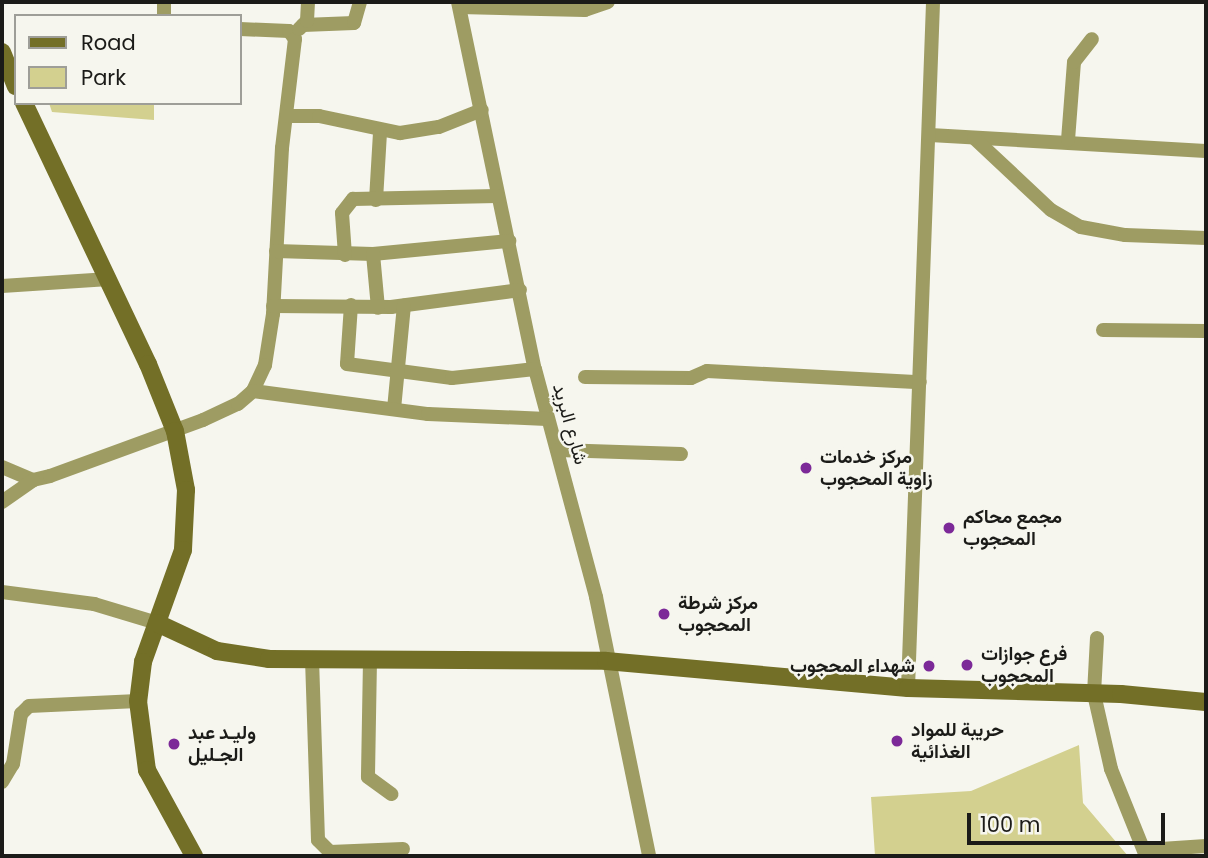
<!DOCTYPE html>
<meta charset="utf-8">
<style>
body{margin:0}
#map{position:relative;width:1208px;height:858px;overflow:hidden;background:#f6f6ee;font-family:Poppins,Vazirmatn,sans-serif}
div>[style]{position:absolute}
.green>*{inset:0;background:#d3d08f}
.street>*{height:14px;margin:-7px;padding:0 7px;transform-origin:7px;border-radius:7px;background:#9e9c63}
.secondary>*{height:18px;margin:-9px;padding:0 9px;transform-origin:9px;border-radius:9px;background:#736f27}
.dots>*{width:19px;height:19px;translate:-50% -50%;box-sizing:border-box;border:4px solid #f6f6ee;border-radius:50%}
span{translate:-50% -50%;white-space:nowrap;text-align:center;line-height:1.15;-webkit-text-stroke:5px #f6f6ee;paint-order:stroke}
.street-label{font-size:19px;color:#1b1b18}
.poi-label{font-size:19px;color:#1b1b18;font-weight:700}
.left{translate:0 -50%;text-align:left}
.right{translate:-100% -50%;text-align:right}
.frame{position:absolute;inset:0;border:4px solid #1b1b18;pointer-events:none}
.legend{position:absolute;left:14px;top:14px;width:228px;height:91px;box-sizing:border-box;background:#f6f6ee;border:2px solid #9e9e98;margin:0;padding:9px 12px;list-style:none;font-size:21px;color:#1b1b18}
.legend li{display:flex;align-items:center;gap:14px;height:35px}
.legend b{width:35px;border:2px solid #9e9e98}
.scale{position:absolute;left:967px;top:813px;width:198px;height:32px;box-sizing:border-box;border:4px solid #1b1b18;border-top:0;padding-left:9px;font-size:21px;line-height:24px;white-space:nowrap;color:#1b1b18;-webkit-text-stroke:5px #f6f6ee;paint-order:stroke}
</style>
<div id="map">
<div class="green">
<div style="clip-path:polygon(49px 103px,154px 103px,154px 120px,52px 112px)"></div>
<div style="clip-path:polygon(1079px 745px,1083px 803px,1128px 856px,875px 856px,871px 797px,971px 791px)"></div>
</div>
<div class="street">
<div style="left:458px;top:2px;width:375px;rotate:78.2deg"></div>
<div style="left:535px;top:369px;width:236px;rotate:75deg"></div>
<div style="left:596px;top:597px;width:264px;rotate:78.4deg"></div>
<div style="left:460px;top:7px;width:125px;rotate:1.4deg"></div>
<div style="left:585px;top:10px;width:24px;rotate:-19deg"></div>
<div style="left:164px;top:16px;width:14px;rotate:-90deg"></div>
<div style="left:303px;top:25px;width:51px;rotate:-2.2deg"></div>
<div style="left:354px;top:23px;width:22px;rotate:-74deg"></div>
<div style="left:240px;top:29px;width:49px;rotate:2.3deg"></div>
<div style="left:289px;top:31px;width:10px;rotate:53deg"></div>
<div style="left:295px;top:39px;width:110px;rotate:96.8deg"></div>
<div style="left:282px;top:148px;width:166px;rotate:93.1deg"></div>
<div style="left:273px;top:314px;width:52px;rotate:98.9deg"></div>
<div style="left:265px;top:365px;width:29px;rotate:115deg"></div>
<div style="left:299px;top:29px;width:11px;rotate:-45deg"></div>
<div style="left:307px;top:21px;width:19px;rotate:-87deg"></div>
<div style="left:287px;top:116px;width:32px"></div>
<div style="left:319px;top:116px;width:83px;rotate:11.9deg"></div>
<div style="left:400px;top:133px;width:39px;rotate:-9deg"></div>
<div style="left:439px;top:127px;width:46px;rotate:-21.6deg"></div>
<div style="left:930px;top:135px;width:276px;rotate:3.3deg"></div>
<div style="left:974px;top:138px;width:105px;rotate:43.1deg"></div>
<div style="left:1051px;top:210px;width:34px;rotate:30deg"></div>
<div style="left:1081px;top:227px;width:45px;rotate:10.3deg"></div>
<div style="left:1125px;top:235px;width:81px;rotate:2.1deg"></div>
<div style="left:1068px;top:140px;width:78px;rotate:-85.6deg"></div>
<div style="left:1074px;top:62px;width:29px;rotate:-52deg"></div>
<div style="left:376px;top:200px;width:68px;rotate:-86.6deg"></div>
<div style="left:276px;top:251px;width:97px;rotate:1.8deg"></div>
<div style="left:373px;top:254px;width:137px;rotate:-5.5deg"></div>
<div style="left:373px;top:254px;width:54px;rotate:84.7deg"></div>
<div style="left:345px;top:255px;width:42px;rotate:-94.1deg"></div>
<div style="left:342px;top:213px;width:18px;rotate:-52deg"></div>
<div style="left:353px;top:199px;width:144px;rotate:-1.2deg"></div>
<div style="left:2px;top:286px;width:107px;rotate:-3.7deg"></div>
<div style="left:351px;top:305px;width:59px;rotate:93.9deg"></div>
<div style="left:347px;top:364px;width:106px;rotate:7.6deg"></div>
<div style="left:452px;top:378px;width:83px;rotate:-6.2deg"></div>
<div style="left:273px;top:306px;width:118px;rotate:0.5deg"></div>
<div style="left:391px;top:307px;width:130px;rotate:-7.5deg"></div>
<div style="left:1103px;top:330px;width:103px;rotate:0.6deg"></div>
<div style="left:585px;top:377px;width:106px;rotate:0.5deg"></div>
<div style="left:691px;top:378px;width:17px;rotate:-24deg"></div>
<div style="left:707px;top:371px;width:213px;rotate:3deg"></div>
<div style="left:394px;top:409px;width:104px;rotate:-84.5deg"></div>
<div style="left:558px;top:450px;width:123px;rotate:1.9deg"></div>
<div style="left:2px;top:467px;width:34px;rotate:23deg"></div>
<div style="left:33px;top:480px;width:17px;rotate:-13deg"></div>
<div style="left:50px;top:476px;width:163px;rotate:-20.1deg"></div>
<div style="left:203px;top:420px;width:38px;rotate:-25deg"></div>
<div style="left:238px;top:404px;width:20px;rotate:-41deg"></div>
<div style="left:253px;top:391px;width:177px;rotate:7.5deg"></div>
<div style="left:428px;top:414px;width:119px;rotate:2.4deg"></div>
<div style="left:2px;top:502px;width:38px;rotate:-35deg"></div>
<div style="left:2px;top:592px;width:93px;rotate:7.4deg"></div>
<div style="left:94px;top:604px;width:66px;rotate:16.8deg"></div>
<div style="left:1097px;top:638px;width:56px;rotate:93.1deg"></div>
<div style="left:1094px;top:694px;width:77px;rotate:77.2deg"></div>
<div style="left:1111px;top:769px;width:94px;rotate:68.1deg"></div>
<div style="left:312px;top:659px;width:181px;rotate:88.1deg"></div>
<div style="left:318px;top:840px;width:17px;rotate:45deg"></div>
<div style="left:330px;top:852px;width:73px;rotate:-2.4deg"></div>
<div style="left:370px;top:660px;width:117px;rotate:91deg"></div>
<div style="left:368px;top:777px;width:29px;rotate:36deg"></div>
<div style="left:908px;top:688px;width:686px;rotate:-87.91deg"></div>
<div style="left:2px;top:782px;width:21px;rotate:-59deg"></div>
<div style="left:13px;top:764px;width:51px;rotate:-80.9deg"></div>
<div style="left:21px;top:714px;width:11px;rotate:-45deg"></div>
<div style="left:29px;top:706px;width:109px;rotate:-2.6deg"></div>
<div style="left:1146px;top:850px;width:60px;rotate:-3.8deg"></div>
</div>
<div class="secondary">
<div style="left:2px;top:52px;width:37px;rotate:68deg"></div>
<div style="left:24px;top:103px;width:289px;rotate:64.6deg"></div>
<div style="left:148px;top:364px;width:72px;rotate:68.1deg"></div>
<div style="left:175px;top:431px;width:60px;rotate:79.4deg"></div>
<div style="left:186px;top:490px;width:60px;rotate:92.9deg"></div>
<div style="left:183px;top:550px;width:119px;rotate:109.7deg"></div>
<div style="left:143px;top:662px;width:39px;rotate:97deg"></div>
<div style="left:138px;top:701px;width:70px;rotate:82.6deg"></div>
<div style="left:147px;top:770px;width:98px;rotate:61.3deg"></div>
<div style="left:157px;top:623px;width:66px;rotate:25deg"></div>
<div style="left:217px;top:651px;width:53px;rotate:8.7deg"></div>
<div style="left:269px;top:659px;width:337px;rotate:0.3deg"></div>
<div style="left:606px;top:661px;width:303px;rotate:5.1deg"></div>
<div style="left:908px;top:688px;width:213px;rotate:1.6deg"></div>
<div style="left:1121px;top:694px;width:85px;rotate:5.4deg"></div>
</div>
<div class="dots">
<div style="left:806px;top:468px;background:#7c2998"></div>
<div style="left:949px;top:528px;background:#7c2998"></div>
<div style="left:664px;top:614px;background:#7c2998"></div>
<div style="left:967px;top:665px;background:#7c2998"></div>
<div style="left:929px;top:666px;background:#7c2998"></div>
<div style="left:897px;top:741px;background:#7c2998"></div>
<div style="left:174px;top:744px;background:#7c2998"></div>
</div>
<div class="street-label">
<span style="left:570px;top:424px;rotate:74deg">شارع البريد</span>
</div>
<div class="poi-label">
<span class="left" style="left:820px;top:468px">مركز خدمات<br>زاوية المحجوب</span>
<span class="left" style="left:963px;top:528px">مجمع محاكم<br>المحجوب</span>
<span class="left" style="left:678px;top:614px">مركز شرطة<br>المحجوب</span>
<span class="left" style="left:981px;top:665px">فرع جوازات<br>المحجوب</span>
<span class="right" style="left:915px;top:666px">شهداء المحجوب</span>
<span class="left" style="left:911px;top:741px">حريبة للمواد<br>الغذائية</span>
<span class="left" style="left:188px;top:744px">وليـد عبد<br>الجـليل</span>
</div>
<div class="frame"></div>
<ul class="legend">
<li><b style="height:9px;background:#736f27"></b>Road</li>
<li><b style="height:19px;background:#d3d08f"></b>Park</li>
</ul>
<div class="scale">100 m</div>
</div>
